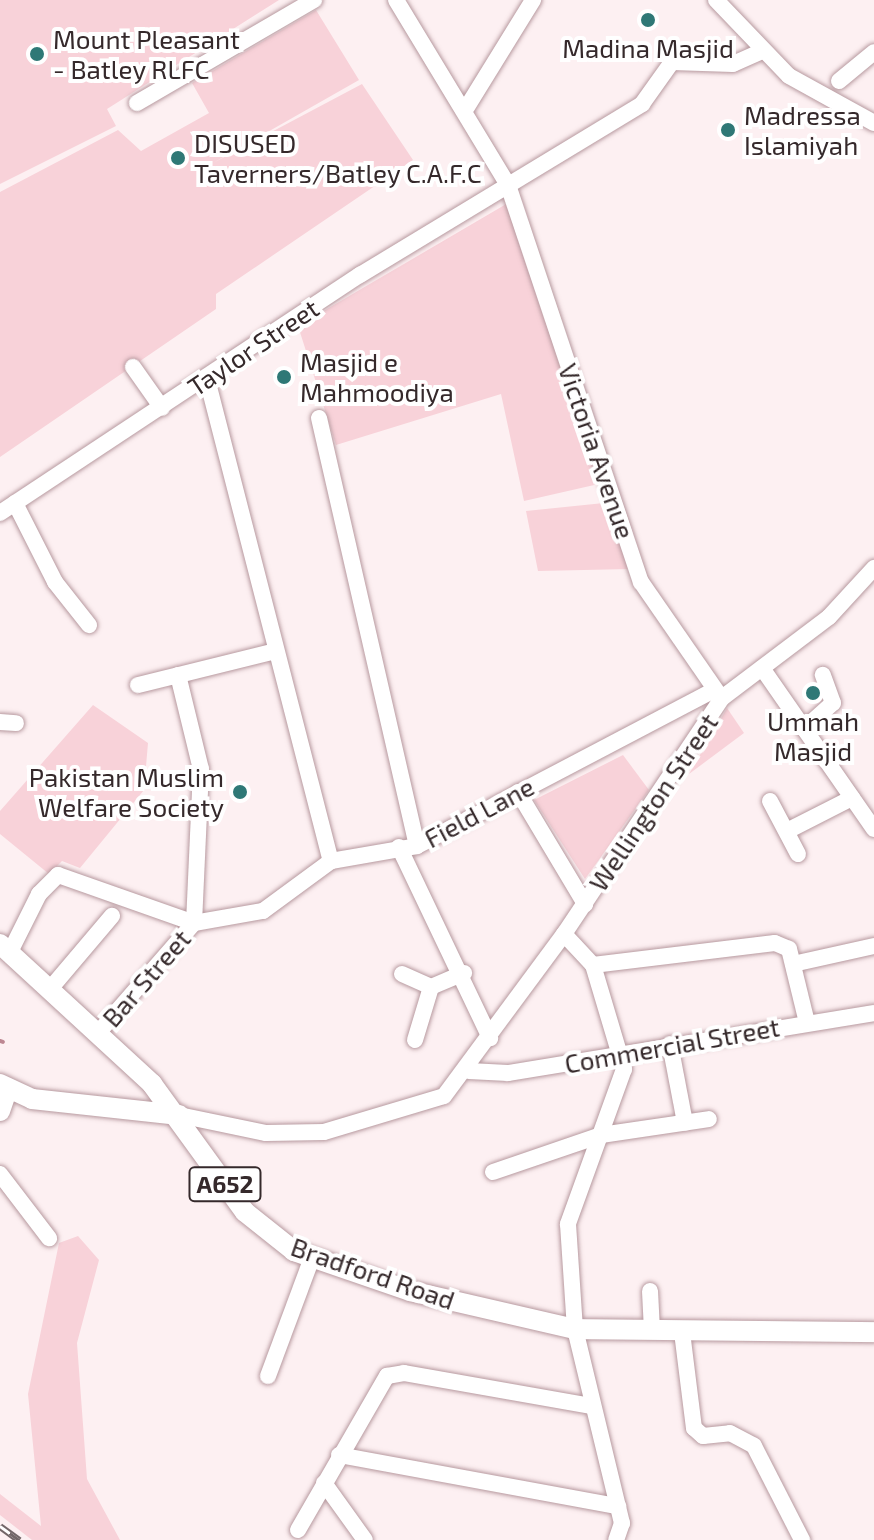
<!DOCTYPE html>
<style>
body{margin:0}
#map{position:relative;width:874px;height:1540px;overflow:hidden;background:#fdf0f2;font-family:"Exo 2",sans-serif}
div>[style]{position:absolute}
.green>*{inset:0;background:#f8d2d9}
.stream>*{height:4px;margin:-2px;padding:0 2px;transform-origin:2px;border-radius:2px;background:#bd8792}
.roads{filter:drop-shadow(0 0 2px #b7999f) drop-shadow(0 0 2px #b7999f)}
.minor>*{height:16px;margin:-8px;padding:0 8px;transform-origin:8px;border-radius:8px;background:#fff}
.major>*{height:20px;margin:-10px;padding:0 10px;transform-origin:10px;border-radius:10px;background:#fff}
.rail>*{height:7px;margin-top:-3.5px;transform-origin:0;background:repeating-linear-gradient(90deg,#fff 0 12px,#726668 0 24px);box-sizing:border-box;border-block:2px solid #726668}
.dots>*{width:22px;height:22px;translate:-50% -50%;box-sizing:border-box;border:4px solid #fff;border-radius:50%}
span{translate:-50% -50%;white-space:nowrap;text-align:center;line-height:1.15;-webkit-text-stroke:8px #fff;paint-order:stroke}
.shield-label span{padding:2px 6px;background:#fff;border:2px solid;border-radius:6px;-webkit-text-stroke-width:0}
.shield-label{font-size:24px;color:#35292b;font-weight:700}
.poi-label{font-size:26px;color:#35292b}
.left{translate:0 -50%;text-align:left}
.right{translate:-100% -50%;text-align:right}
.street-label{font-size:26px;color:#35292b}
</style>
<div id="map">
<div class="green">
<div style="clip-path:polygon(0 0,279px 0,107px 109px,116px 126px,0 184px)"></div>
<div style="clip-path:polygon(316px 10px,359px 80px,213px 163px,362px 84px,413px 160px,216px 294px,216px 309px,0 457px,0 192px,118px 130px,141px 151px,209px 113px,192px 83px)"></div>
<div style="clip-path:polygon(508px 203px,603px 483px,524px 501px,501px 394px,336px 445px,298px 326px)"></div>
<div style="clip-path:polygon(604px 503px,630px 569px,538px 571px,526px 511px)"></div>
<div style="clip-path:polygon(93px 705px,148px 743px,144px 790px,80px 868px,62px 861px,49px 874px,0 834px,0 811px)"></div>
<div style="clip-path:polygon(727px 708px,744px 733px,689px 774px)"></div>
<div style="clip-path:polygon(623px 755px,649px 790px,585px 879px,534px 800px)"></div>
<div style="clip-path:polygon(78px 1236px,99px 1260px,77px 1343px,87px 1479px,120px 1540px,32px 1540px,0 1515px,0 1494px,41px 1526px,28px 1394px,59px 1243px)"></div>
</div>
<div class="stream">
<div style="left:0;top:1041px;width:3px;rotate:18deg"></div>
</div>
<div class="roads">
<div class="minor">
<div style="left:396px;top:0;width:216px;rotate:58.8deg"></div>
<div style="left:508px;top:185px;width:419px;rotate:71.5deg"></div>
<div style="left:641px;top:582px;width:139px;rotate:55.3deg"></div>
<div style="left:716px;top:0;width:105px;rotate:46.2deg"></div>
<div style="left:789px;top:76px;width:97px;rotate:28.9deg"></div>
<div style="left:839px;top:81px;width:45px;rotate:-39.6deg"></div>
<div style="left:137px;top:103px;width:205px;rotate:-30.2deg"></div>
<div style="left:467px;top:107px;width:126px;rotate:-58.3deg"></div>
<div style="left:133px;top:367px;width:50px;rotate:54.7deg"></div>
<div style="left:207px;top:379px;width:498px;rotate:75.6deg"></div>
<div style="left:319px;top:418px;width:439px;rotate:77.1deg"></div>
<div style="left:15px;top:503px;width:89px;rotate:63.1deg"></div>
<div style="left:55px;top:582px;width:55px;rotate:51.7deg"></div>
<div style="left:0;top:513px;width:432px;rotate:-33.5deg"></div>
<div style="left:360px;top:275px;width:330px;rotate:-31.2deg"></div>
<div style="left:642px;top:104px;width:52px;rotate:-54.5deg"></div>
<div style="left:672px;top:62px;width:61px;rotate:1.9deg"></div>
<div style="left:733px;top:64px;width:32px;rotate:-24deg"></div>
<div style="left:762px;top:668px;width:196px;rotate:55.2deg"></div>
<div style="left:178px;top:675px;width:97px;rotate:76.3deg"></div>
<div style="left:201px;top:769px;width:154px;rotate:92.6deg"></div>
<div style="left:138px;top:685px;width:137px;rotate:-13.9deg"></div>
<div style="left:0;top:722px;width:16px;rotate:4deg"></div>
<div style="left:804px;top:729px;width:39px;rotate:-42deg"></div>
<div style="left:833px;top:703px;width:30px;rotate:-110deg"></div>
<div style="left:518px;top:792px;width:131px;rotate:59.1deg"></div>
<div style="left:770px;top:801px;width:60px;rotate:62.2deg"></div>
<div style="left:787px;top:831px;width:73px;rotate:-26.9deg"></div>
<div style="left:399px;top:847px;width:212px;rotate:64.5deg"></div>
<div style="left:564px;top:934px;width:42px;rotate:46.9deg"></div>
<div style="left:593px;top:965px;width:109px;rotate:73.4deg"></div>
<div style="left:624px;top:1069px;width:165px;rotate:109.9deg"></div>
<div style="left:568px;top:1224px;width:105px;rotate:86.2deg"></div>
<div style="left:575px;top:1329px;width:200px;rotate:76.4deg"></div>
<div style="left:622px;top:1523px;width:18px;rotate:109deg"></div>
<div style="left:10px;top:952px;width:65px;rotate:-63.4deg"></div>
<div style="left:39px;top:894px;width:27px;rotate:-45deg"></div>
<div style="left:58px;top:875px;width:144px;rotate:19.4deg"></div>
<div style="left:194px;top:923px;width:70px;rotate:-9.9deg"></div>
<div style="left:263px;top:911px;width:84px;rotate:-36.3deg"></div>
<div style="left:331px;top:861px;width:87px;rotate:-9.9deg"></div>
<div style="left:417px;top:846px;width:333px;rotate:-27.7deg"></div>
<div style="left:793px;top:964px;width:83px;rotate:-12.5deg"></div>
<div style="left:593px;top:965px;width:183px;rotate:-6.9deg"></div>
<div style="left:775px;top:943px;width:15px;rotate:23deg"></div>
<div style="left:789px;top:949px;width:72px;rotate:76.3deg"></div>
<div style="left:402px;top:974px;width:32px;rotate:24deg"></div>
<div style="left:50px;top:989px;width:96px;rotate:-49.7deg"></div>
<div style="left:98px;top:1033px;width:146px;rotate:-48.9deg"></div>
<div style="left:415px;top:1040px;width:55px;rotate:-73.2deg"></div>
<div style="left:431px;top:987px;width:36px;rotate:-23deg"></div>
<div style="left:670px;top:1044px;width:80px;rotate:79.2deg"></div>
<div style="left:469px;top:1071px;width:39px;rotate:3deg"></div>
<div style="left:508px;top:1073px;width:371px;rotate:-9.3deg"></div>
<div style="left:179px;top:1115px;width:89px;rotate:11.7deg"></div>
<div style="left:266px;top:1133px;width:58px;rotate:-1deg"></div>
<div style="left:324px;top:1132px;width:125px;rotate:-16.7deg"></div>
<div style="left:444px;top:1096px;width:202px;rotate:-53.5deg"></div>
<div style="left:564px;top:934px;width:284px;rotate:-56.2deg"></div>
<div style="left:722px;top:698px;width:134px;rotate:-37.1deg"></div>
<div style="left:829px;top:617px;width:67px;rotate:-47.4deg"></div>
<div style="left:493px;top:1172px;width:114px;rotate:-18.9deg"></div>
<div style="left:601px;top:1135px;width:109px;rotate:-8.4deg"></div>
<div style="left:0;top:1174px;width:81px;rotate:52.6deg"></div>
<div style="left:650px;top:1291px;width:40px;rotate:87.1deg"></div>
<div style="left:682px;top:1332px;width:97px;rotate:82.9deg"></div>
<div style="left:694px;top:1428px;width:12px;rotate:42deg"></div>
<div style="left:703px;top:1436px;width:27px;rotate:-6deg"></div>
<div style="left:730px;top:1433px;width:27px;rotate:28deg"></div>
<div style="left:754px;top:1446px;width:106px;rotate:62.9deg"></div>
<div style="left:268px;top:1376px;width:126px;rotate:-69.6deg"></div>
<div style="left:339px;top:1455px;width:284px;rotate:10.4deg"></div>
<div style="left:324px;top:1483px;width:70px;rotate:54.3deg"></div>
<div style="left:298px;top:1530px;width:178px;rotate:-60deg"></div>
<div style="left:387px;top:1376px;width:17px;rotate:-10deg"></div>
<div style="left:404px;top:1373px;width:190px;rotate:10deg"></div>
</div>
<div class="major">
<div style="left:0;top:944px;width:207px;rotate:42.6deg"></div>
<div style="left:152px;top:1084px;width:158px;rotate:54deg"></div>
<div style="left:245px;top:1212px;width:63px;rotate:38.5deg"></div>
<div style="left:294px;top:1251px;width:123px;rotate:19deg"></div>
<div style="left:410px;top:1291px;width:169px;rotate:13deg"></div>
<div style="left:575px;top:1329px;width:299px;rotate:0.6deg"></div>
<div style="left:0;top:1084px;width:35px;rotate:25deg"></div>
<div style="left:32px;top:1099px;width:148px;rotate:6.2deg"></div>
<div style="left:0;top:1111px;width:24px;rotate:-71deg"></div>
</div>
</div>
<div class="rail">
<div style="left:0;top:1526px;width:24px;rotate:36deg"></div>
</div>
<div class="dots">
<div style="left:648px;top:20px;background:#2f7876"></div>
<div style="left:37px;top:54px;background:#2f7876"></div>
<div style="left:728px;top:130px;background:#2f7876"></div>
<div style="left:178px;top:158px;background:#2f7876"></div>
<div style="left:284px;top:377px;background:#2f7876"></div>
<div style="left:813px;top:693px;background:#2f7876"></div>
<div style="left:240px;top:792px;background:#2f7876"></div>
</div>
<div class="shield-label">
<span style="left:225px;top:1184px">A652</span>
</div>
<div class="poi-label">
<span class="left" style="left:53px;top:54px">Mount Pleasant<br>- Batley RLFC</span>
<span style="left:648px;top:48px">Madina Masjid</span>
<span class="left" style="left:744px;top:130px">Madressa<br>Islamiyah</span>
<span class="left" style="left:194px;top:158px">DISUSED<br>Taverners/Batley C.A.F.C</span>
<span class="left" style="left:300px;top:377px">Masjid e<br>Mahmoodiya</span>
<span style="left:813px;top:736px">Ummah<br>Masjid</span>
<span class="right" style="left:224px;top:792px">Pakistan Muslim<br>Welfare Society</span>
</div>
<div class="street-label">
<span style="left:253px;top:347px;rotate:-34deg">Taylor Street</span>
<span style="left:597px;top:451px;rotate:71deg">Victoria Avenue</span>
<span style="left:653px;top:802px;rotate:-56deg">Wellington Street</span>
<span style="left:479px;top:812px;rotate:-28deg">Field Lane</span>
<span style="left:146px;top:978px;rotate:-49deg">Bar Street</span>
<span style="left:672px;top:1045px;rotate:-10deg">Commercial Street</span>
<span style="left:373px;top:1273px;rotate:19deg">Bradford Road</span>
</div>
</div>
